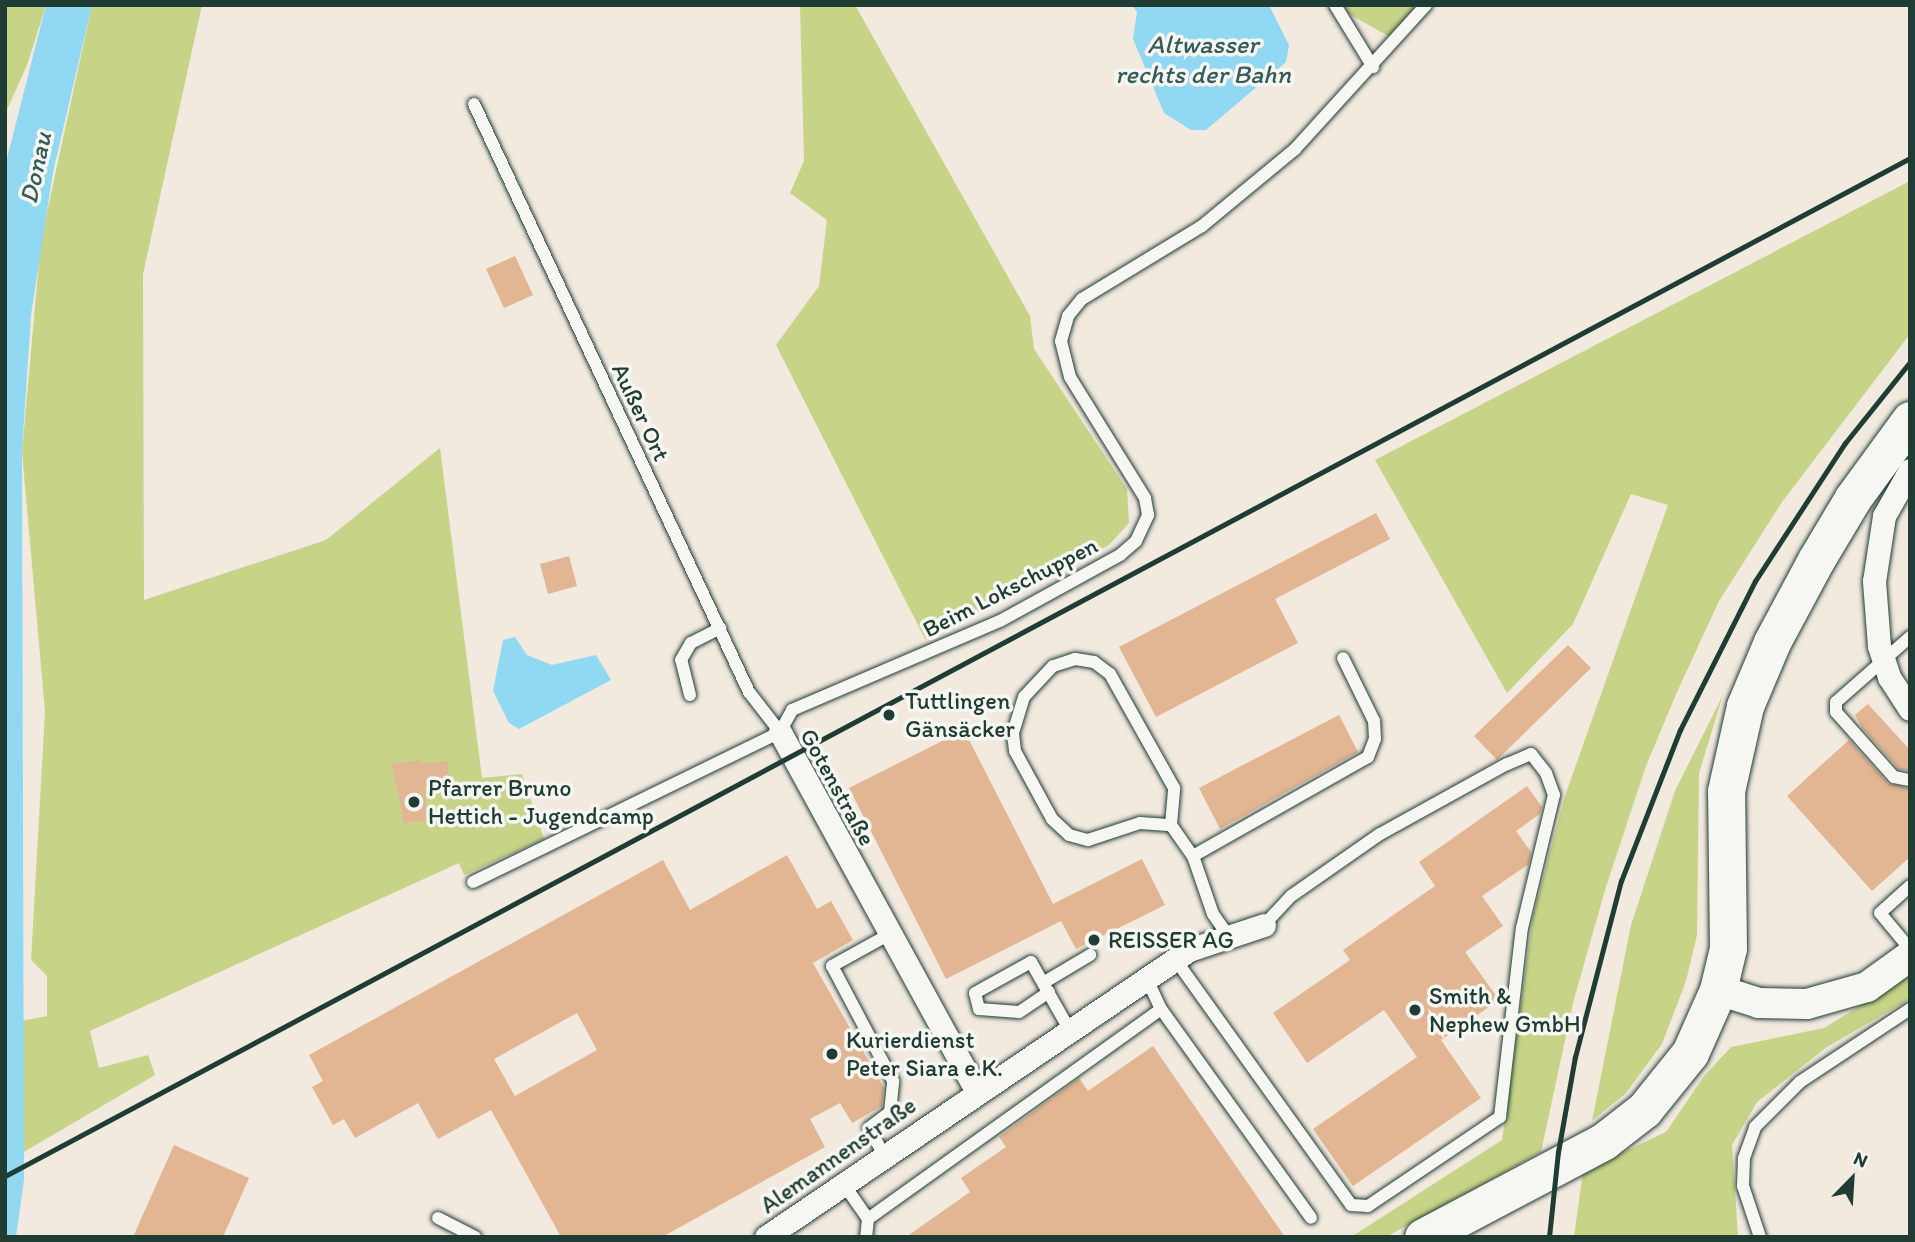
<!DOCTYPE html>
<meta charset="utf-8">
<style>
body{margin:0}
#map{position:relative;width:1915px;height:1242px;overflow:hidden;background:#f2e9df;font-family:Itim,sans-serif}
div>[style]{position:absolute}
.green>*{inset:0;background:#c7d387}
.water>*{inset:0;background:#91d9f3}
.building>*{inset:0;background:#e2b593}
.roads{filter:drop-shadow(0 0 2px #1f3d34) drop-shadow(0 0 2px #1f3d34)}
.service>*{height:12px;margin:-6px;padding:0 6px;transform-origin:6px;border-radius:6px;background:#f6f6f2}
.minor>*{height:23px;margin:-11.5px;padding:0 11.5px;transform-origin:11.5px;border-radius:11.5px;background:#f6f6f2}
.tertiary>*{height:30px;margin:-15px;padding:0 15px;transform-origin:15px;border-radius:15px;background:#f6f6f2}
.primary>*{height:37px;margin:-18.5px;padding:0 18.5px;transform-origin:18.5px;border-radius:18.5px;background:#f6f6f2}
.rail>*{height:5px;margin:-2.5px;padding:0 2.5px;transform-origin:2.5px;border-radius:2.5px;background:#1f3d34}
.dots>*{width:19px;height:19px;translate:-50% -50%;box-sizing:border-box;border:4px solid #f6f6f2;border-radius:50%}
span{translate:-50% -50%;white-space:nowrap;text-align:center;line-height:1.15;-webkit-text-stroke:7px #f6f6f2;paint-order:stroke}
.street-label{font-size:24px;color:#1f3d34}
.poi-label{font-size:24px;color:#1f3d34}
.left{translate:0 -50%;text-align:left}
.water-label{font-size:26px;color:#365c5a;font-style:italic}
.frame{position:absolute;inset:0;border:7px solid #1f3d34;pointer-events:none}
.north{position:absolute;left:1817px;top:1144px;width:70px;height:70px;-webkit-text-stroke:5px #f6f6f2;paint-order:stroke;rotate:24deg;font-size:19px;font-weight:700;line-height:28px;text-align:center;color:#1f3d34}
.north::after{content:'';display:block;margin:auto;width:24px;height:32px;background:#1f3d34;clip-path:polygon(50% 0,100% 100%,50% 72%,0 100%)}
</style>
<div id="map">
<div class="green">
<div style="clip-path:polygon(5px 5px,46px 5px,27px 65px,5px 114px)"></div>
<div style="clip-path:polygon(92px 5px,202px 5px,143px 274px,144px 600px,326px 540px,440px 448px,482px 778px,522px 774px,544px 839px,464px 875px,459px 863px,90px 1031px,99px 1068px,148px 1055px,155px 1075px,22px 1153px,21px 1021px,47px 1016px,47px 976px,31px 960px,45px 712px,22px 452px,41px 240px)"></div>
<div style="clip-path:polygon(800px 5px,855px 5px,1030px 316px,1034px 349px,1127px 489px,1129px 523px,1109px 545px,925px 639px,776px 345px,819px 286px,827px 220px,790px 193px,804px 161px)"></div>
<div style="clip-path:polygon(1344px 5px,1417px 5px,1390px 37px,1349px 14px)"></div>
<div style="clip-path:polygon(1910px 181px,1910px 334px,1782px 502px,1719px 601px,1677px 692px,1646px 766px,1605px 890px,1573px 1003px,1541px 1152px,1386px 1237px,1351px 1237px,1502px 1140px,1533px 916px,1565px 796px,1668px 505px,1631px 494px,1573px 624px,1507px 693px,1375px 460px)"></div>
<div style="clip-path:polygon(1723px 695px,1699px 773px,1697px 935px,1686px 981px,1662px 1044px,1626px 1093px,1592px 1121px,1631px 925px,1675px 791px)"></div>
<div style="clip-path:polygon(1910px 975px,1910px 999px,1827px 1047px,1757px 1102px,1732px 1145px,1738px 1237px,1574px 1237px,1583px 1171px,1666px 1132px,1704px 1076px,1731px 1047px,1824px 1028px)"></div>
</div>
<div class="water">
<div style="clip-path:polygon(46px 5px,92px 5px,53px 172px,31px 315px,22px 452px,24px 1180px,16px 1237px,5px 1237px,5px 166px)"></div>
<div style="clip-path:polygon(1132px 5px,1269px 5px,1289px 45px,1286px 62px,1206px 130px,1191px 130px,1164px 113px,1133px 39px,1137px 12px)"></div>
<div style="clip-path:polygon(515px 637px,527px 655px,552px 665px,596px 655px,611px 680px,519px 729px,509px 723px,493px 691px,503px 640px)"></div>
</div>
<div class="building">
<div style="clip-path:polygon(515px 256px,533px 295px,504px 308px,486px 269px)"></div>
<div style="clip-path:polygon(1376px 513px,1390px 539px,1275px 599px,1298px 643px,1156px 717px,1119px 647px)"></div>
<div style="clip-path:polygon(569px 556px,577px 586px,548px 594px,540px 564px)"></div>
<div style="clip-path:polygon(1568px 645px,1591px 668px,1497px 760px,1474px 736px)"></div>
<div style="clip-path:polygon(1868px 704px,1910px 750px,1910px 771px,1899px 769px,1862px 728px,1855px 715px)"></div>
<div style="clip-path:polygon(1339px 715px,1358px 752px,1220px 829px,1199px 788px)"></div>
<div style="clip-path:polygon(964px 730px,1053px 904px,1142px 859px,1165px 905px,1076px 949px,1061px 921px,946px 979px,849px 788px)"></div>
<div style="clip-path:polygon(1849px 740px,1888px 783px,1910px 789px,1910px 857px,1872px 891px,1787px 796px)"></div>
<div style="clip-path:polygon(420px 760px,421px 764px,447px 761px,450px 783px,424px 787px,428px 820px,404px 823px,392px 764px)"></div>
<div style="clip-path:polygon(1527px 786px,1542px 807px,1540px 814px,1516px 831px,1531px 852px,1529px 864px,1482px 896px,1503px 926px,1465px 952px,1499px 1000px,1441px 1040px,1481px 1098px,1353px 1186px,1313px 1129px,1417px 1057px,1384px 1010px,1307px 1063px,1273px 1013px,1350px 960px,1343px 950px,1435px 886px,1419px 862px)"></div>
<div style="clip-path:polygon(evenodd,787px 855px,817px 909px,831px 901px,853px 940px,813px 963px,884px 1088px,882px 1106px,852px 1123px,840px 1103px,810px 1119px,825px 1147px,662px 1237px,561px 1237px,491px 1110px,438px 1139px,418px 1103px,355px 1138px,344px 1119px,333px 1125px,312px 1087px,323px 1081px,309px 1055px,663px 860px,690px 910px,787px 855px,577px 1013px,597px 1050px,515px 1096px,494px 1059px,577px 1013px)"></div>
<div style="clip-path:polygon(1153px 1046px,1285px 1237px,906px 1237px,970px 1192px,961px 1178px,1006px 1147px,999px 1137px,1079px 1078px,1088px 1091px)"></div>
<div style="clip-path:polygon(174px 1145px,249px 1178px,223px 1237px,133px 1237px)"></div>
</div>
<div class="roads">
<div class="service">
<div style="left:1335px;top:5px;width:73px;rotate:58.5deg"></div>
<div style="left:474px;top:104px;width:649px;rotate:64.94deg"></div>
<div style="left:749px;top:692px;width:51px;rotate:52.2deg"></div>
<div style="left:1910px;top:637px;width:98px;rotate:138.7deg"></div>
<div style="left:1836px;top:702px;width:10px;rotate:90deg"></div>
<div style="left:1836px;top:712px;width:87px;rotate:48.3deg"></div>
<div style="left:1894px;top:777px;width:16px;rotate:11deg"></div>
<div style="left:690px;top:695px;width:36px;rotate:-104deg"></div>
<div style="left:681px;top:660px;width:20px;rotate:-60deg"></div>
<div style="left:691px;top:643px;width:33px;rotate:-27deg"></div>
<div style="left:780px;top:732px;width:25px;rotate:-61deg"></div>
<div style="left:792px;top:710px;width:226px;rotate:-23.2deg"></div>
<div style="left:1000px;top:621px;width:137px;rotate:-28.8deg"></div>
<div style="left:1120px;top:555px;width:21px;rotate:-41deg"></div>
<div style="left:1136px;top:541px;width:29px;rotate:-65deg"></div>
<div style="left:1148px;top:515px;width:17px;rotate:-100deg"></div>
<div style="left:1145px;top:498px;width:142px;rotate:-121.8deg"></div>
<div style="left:1070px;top:377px;width:37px;rotate:-104deg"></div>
<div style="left:1061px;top:341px;width:26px;rotate:-74deg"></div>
<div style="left:1068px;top:316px;width:22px;rotate:-51deg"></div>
<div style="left:1082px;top:299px;width:140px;rotate:-31.3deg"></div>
<div style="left:1202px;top:226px;width:121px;rotate:-39.6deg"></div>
<div style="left:1295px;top:149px;width:195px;rotate:-47.7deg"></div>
<div style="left:1171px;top:825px;width:37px;rotate:-85deg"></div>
<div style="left:1174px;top:788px;width:131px;rotate:-119.3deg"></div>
<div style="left:1110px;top:674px;width:20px;rotate:-143deg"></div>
<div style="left:1094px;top:662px;width:19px;rotate:-171deg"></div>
<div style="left:1075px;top:659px;width:23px;rotate:162deg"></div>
<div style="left:1053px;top:666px;width:42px;rotate:133.1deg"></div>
<div style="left:1024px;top:697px;width:39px;rotate:107deg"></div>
<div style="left:1013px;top:734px;width:17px;rotate:83deg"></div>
<div style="left:1015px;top:751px;width:77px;rotate:61.4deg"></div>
<div style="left:1052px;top:819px;width:23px;rotate:43deg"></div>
<div style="left:1069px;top:835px;width:20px;rotate:15deg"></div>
<div style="left:1088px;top:840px;width:55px;rotate:-18.1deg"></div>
<div style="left:1140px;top:823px;width:31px;rotate:4deg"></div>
<div style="left:1171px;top:825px;width:38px;rotate:55deg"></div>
<div style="left:1193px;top:856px;width:61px;rotate:71deg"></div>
<div style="left:1213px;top:914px;width:28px;rotate:55deg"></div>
<div style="left:1193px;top:856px;width:201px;rotate:-29.5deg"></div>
<div style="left:1368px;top:757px;width:19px;rotate:-69deg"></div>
<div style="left:1375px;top:739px;width:18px;rotate:-93deg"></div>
<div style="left:1374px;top:721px;width:70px;rotate:-116.2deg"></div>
<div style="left:473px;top:882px;width:342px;rotate:-26deg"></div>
<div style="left:1910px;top:886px;width:40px;rotate:138deg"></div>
<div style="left:1880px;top:913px;width:47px;rotate:50.2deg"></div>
<div style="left:1175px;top:959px;width:302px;rotate:54.4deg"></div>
<div style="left:1351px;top:1205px;width:17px;rotate:3deg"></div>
<div style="left:1368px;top:1206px;width:159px;rotate:-34deg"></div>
<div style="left:1500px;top:1117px;width:190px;rotate:-83.4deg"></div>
<div style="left:1522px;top:928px;width:137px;rotate:-76.5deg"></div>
<div style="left:1554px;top:795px;width:23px;rotate:-110deg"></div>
<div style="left:1546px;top:773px;width:24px;rotate:-128deg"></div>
<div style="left:1531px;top:754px;width:26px;rotate:157deg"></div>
<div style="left:1507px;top:764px;width:145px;rotate:151.1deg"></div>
<div style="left:1380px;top:834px;width:108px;rotate:145.1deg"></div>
<div style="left:1291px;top:896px;width:40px;rotate:133deg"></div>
<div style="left:1146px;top:977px;width:35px;rotate:65deg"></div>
<div style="left:1161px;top:1009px;width:257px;rotate:54.3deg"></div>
<div style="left:1043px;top:983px;width:55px;rotate:-30.8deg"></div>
<div style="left:1049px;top:992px;width:36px;rotate:146deg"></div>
<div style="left:1019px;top:1012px;width:40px;rotate:-175.7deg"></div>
<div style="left:979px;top:1009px;width:16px;rotate:-104deg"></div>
<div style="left:975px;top:993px;width:64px;rotate:-29deg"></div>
<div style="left:1031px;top:962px;width:77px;rotate:60.4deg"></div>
<div style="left:884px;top:1155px;width:31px;rotate:-119deg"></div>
<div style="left:869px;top:1128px;width:26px;rotate:-37deg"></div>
<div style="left:890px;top:1112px;width:31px;rotate:-84deg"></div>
<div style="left:893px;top:1081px;width:130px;rotate:-117.9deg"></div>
<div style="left:832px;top:966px;width:66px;rotate:-28.9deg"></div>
<div style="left:843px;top:1183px;width:44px;rotate:55.2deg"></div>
<div style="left:868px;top:1219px;width:18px;rotate:96deg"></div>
<div style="left:438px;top:1218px;width:42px;rotate:27.2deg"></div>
<div style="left:868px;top:1219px;width:360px;rotate:-35.6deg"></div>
<div style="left:1760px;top:1237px;width:54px;rotate:-108.4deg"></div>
<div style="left:1743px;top:1186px;width:28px;rotate:-88deg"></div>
<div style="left:1744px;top:1158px;width:33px;rotate:-70deg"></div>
<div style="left:1755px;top:1127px;width:64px;rotate:-45deg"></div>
<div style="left:1800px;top:1082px;width:132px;rotate:-33.6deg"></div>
</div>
<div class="minor">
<div style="left:1910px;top:470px;width:53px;rotate:119.5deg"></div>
<div style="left:1884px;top:516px;width:66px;rotate:98.7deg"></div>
<div style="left:1874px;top:581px;width:65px;rotate:85.6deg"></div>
<div style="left:1879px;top:646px;width:33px;rotate:72deg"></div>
<div style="left:1889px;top:677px;width:38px;rotate:57deg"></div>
<div style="left:780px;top:732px;width:408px;rotate:61.3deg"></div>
<div style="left:766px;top:1237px;width:511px;rotate:-34.16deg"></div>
<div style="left:1189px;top:950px;width:79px;rotate:-18.4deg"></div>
</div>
<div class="tertiary">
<div style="left:1718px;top:990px;width:43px;rotate:17.6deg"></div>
<div style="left:1759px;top:1003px;width:48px;rotate:1.2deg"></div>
<div style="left:1807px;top:1004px;width:62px;rotate:-15.8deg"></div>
<div style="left:1867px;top:987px;width:53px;rotate:-35.8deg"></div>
</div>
<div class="primary">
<div style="left:1423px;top:1237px;width:205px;rotate:-27.9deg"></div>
<div style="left:1604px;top:1141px;width:51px;rotate:-37.8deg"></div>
<div style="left:1644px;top:1110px;width:73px;rotate:-51.1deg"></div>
<div style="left:1690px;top:1053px;width:69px;rotate:-66deg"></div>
<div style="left:1718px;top:990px;width:43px;rotate:-76.6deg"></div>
<div style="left:1728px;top:948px;width:157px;rotate:-90.7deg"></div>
<div style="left:1726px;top:791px;width:87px;rotate:-77.4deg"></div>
<div style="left:1745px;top:706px;width:69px;rotate:-67.1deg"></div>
<div style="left:1772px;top:642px;width:93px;rotate:-61.8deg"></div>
<div style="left:1816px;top:560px;width:72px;rotate:-59.2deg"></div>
<div style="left:1853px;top:498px;width:97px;rotate:-53.8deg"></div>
</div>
</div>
<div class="rail">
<div style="left:5px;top:1176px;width:2160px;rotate:-28.12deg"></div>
<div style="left:1549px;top:1237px;width:85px;rotate:-84deg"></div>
<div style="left:1558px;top:1152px;width:97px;rotate:-79.9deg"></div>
<div style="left:1575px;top:1057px;width:182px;rotate:-75.4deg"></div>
<div style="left:1621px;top:881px;width:162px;rotate:-68.7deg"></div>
<div style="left:1680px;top:730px;width:167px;rotate:-63.3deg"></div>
<div style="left:1755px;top:581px;width:165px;rotate:-56.9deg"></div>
<div style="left:1845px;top:443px;width:104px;rotate:-51.3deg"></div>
</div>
<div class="dots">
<div style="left:889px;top:715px;background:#1f3d34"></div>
<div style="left:414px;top:802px;background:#1f3d34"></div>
<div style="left:1094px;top:940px;background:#1f3d34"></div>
<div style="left:1415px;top:1010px;background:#1f3d34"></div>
<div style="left:832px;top:1054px;background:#1f3d34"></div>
</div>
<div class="street-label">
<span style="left:641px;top:412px;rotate:65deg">Außer Ort</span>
<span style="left:1010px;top:587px;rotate:-27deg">Beim Lokschuppen</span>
<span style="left:838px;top:787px;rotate:61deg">Gotenstraße</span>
<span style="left:838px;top:1155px;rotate:-35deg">Alemannenstraße</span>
</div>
<div class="poi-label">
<span class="left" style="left:905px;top:715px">Tuttlingen<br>Gänsäcker</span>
<span class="left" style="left:428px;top:802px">Pfarrer Bruno<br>Hettich - Jugendcamp</span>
<span class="left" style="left:1108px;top:940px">REISSER AG</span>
<span class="left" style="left:1429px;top:1010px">Smith &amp;<br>Nephew GmbH</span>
<span class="left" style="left:846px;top:1054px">Kurierdienst<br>Peter Siara e.K.</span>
</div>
<div class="water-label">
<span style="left:1203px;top:60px">Altwasser<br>rechts der Bahn</span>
<span style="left:36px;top:168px;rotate:-78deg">Donau</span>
</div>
<div class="frame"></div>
<div class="north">N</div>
</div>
